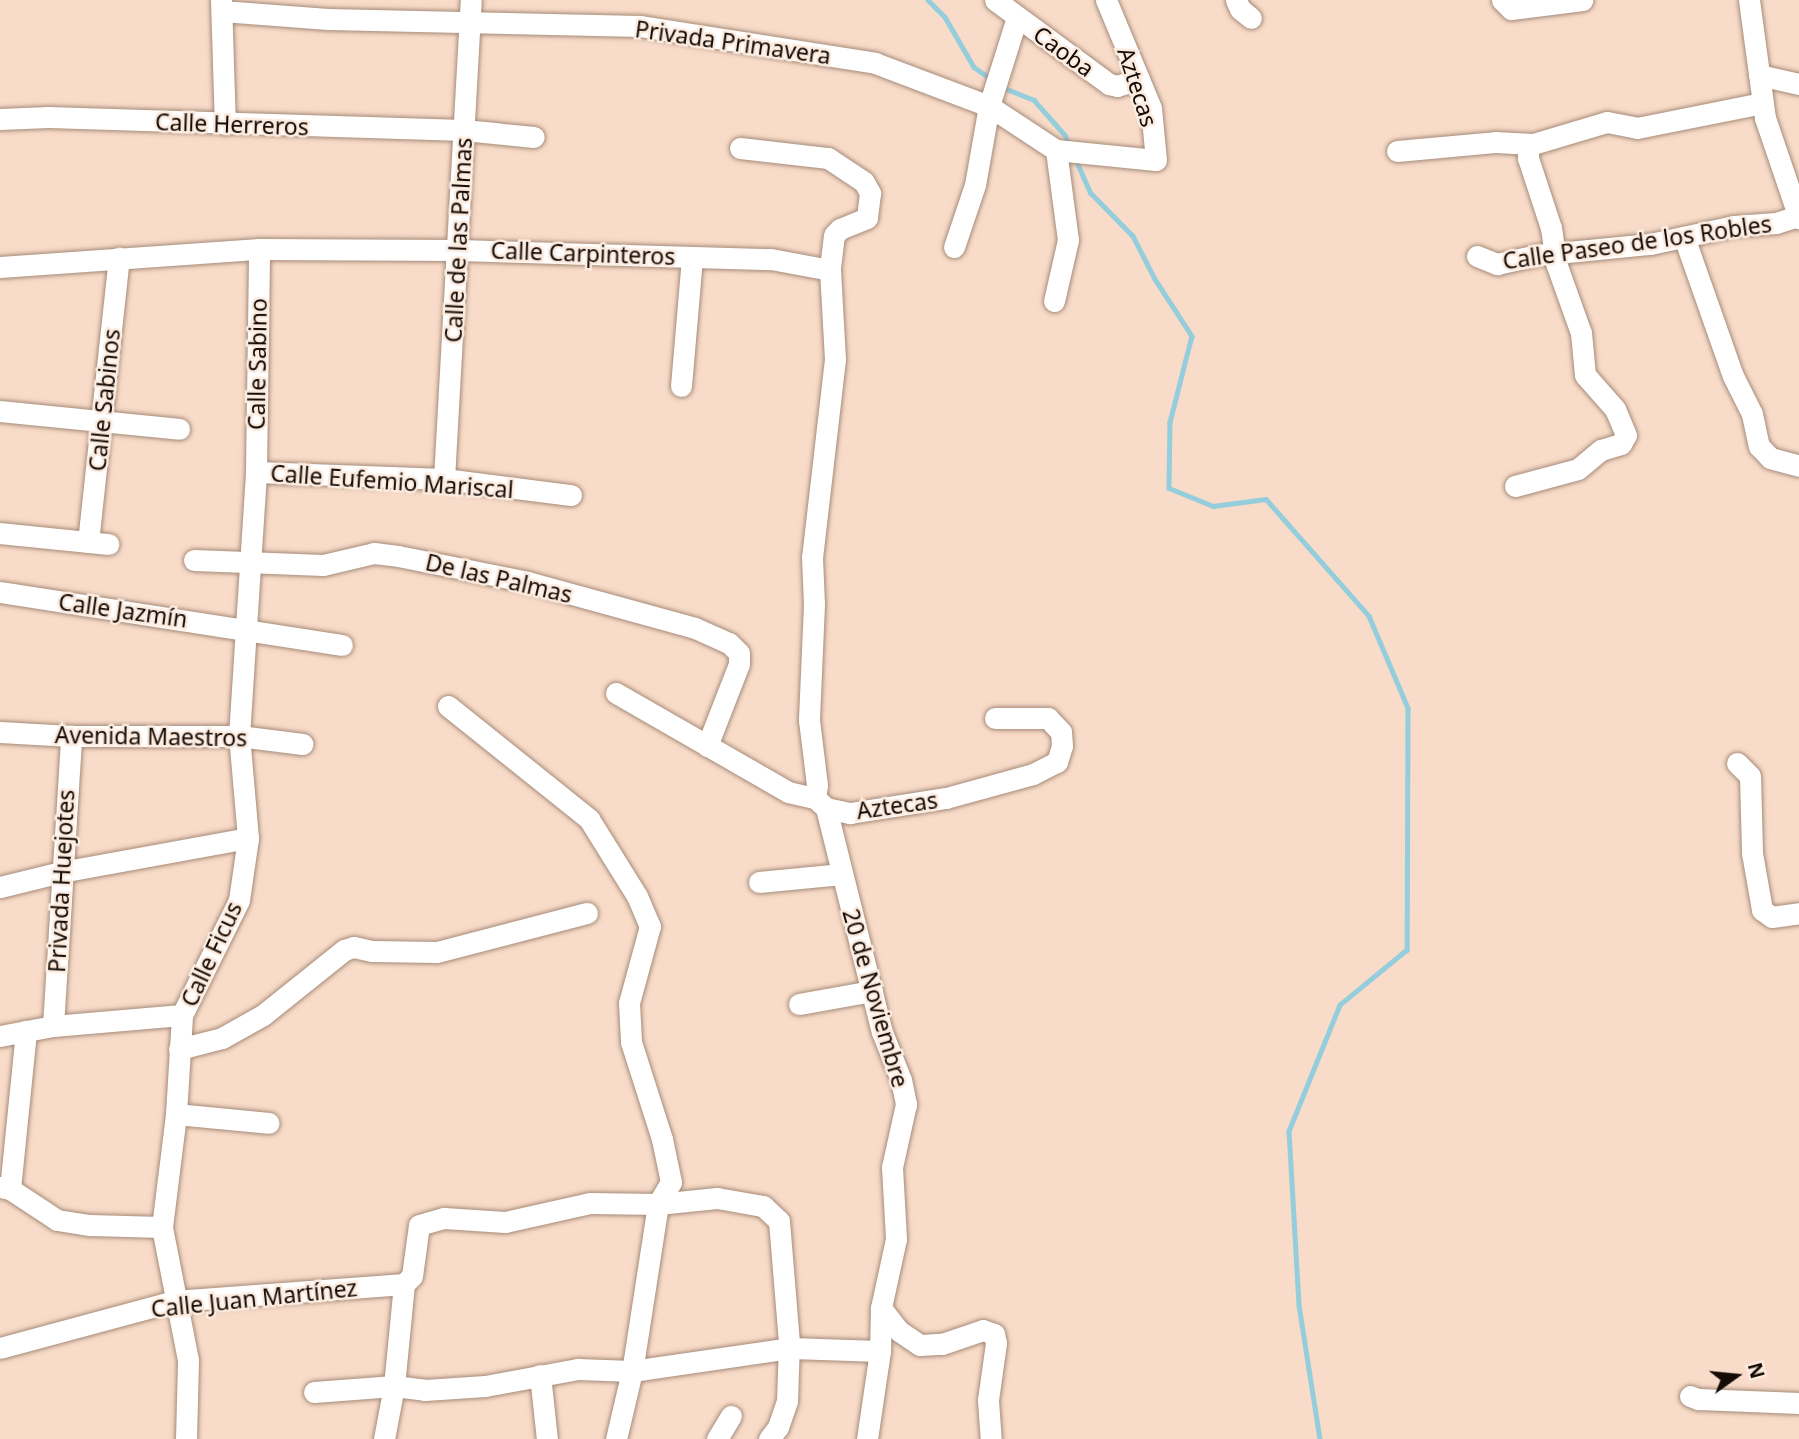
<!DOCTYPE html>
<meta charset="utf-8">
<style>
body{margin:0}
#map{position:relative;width:1799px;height:1439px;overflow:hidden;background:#f8dbc8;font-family:"Noto Sans",sans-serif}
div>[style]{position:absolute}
.stream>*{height:4.5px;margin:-2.25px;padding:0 2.25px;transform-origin:2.25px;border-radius:2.25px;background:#94cddc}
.roads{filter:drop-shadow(0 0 2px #a68b79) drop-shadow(0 0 2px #a68b79)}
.minor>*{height:21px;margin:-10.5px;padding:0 10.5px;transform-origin:10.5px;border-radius:10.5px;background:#fff}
span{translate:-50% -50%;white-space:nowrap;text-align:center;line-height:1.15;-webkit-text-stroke:5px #fcebdf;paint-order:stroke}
.street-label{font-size:23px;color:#140b05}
.north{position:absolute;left:1701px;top:1341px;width:70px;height:70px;-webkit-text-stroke:5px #fcebdf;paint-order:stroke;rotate:75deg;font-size:19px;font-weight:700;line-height:28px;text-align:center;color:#140b05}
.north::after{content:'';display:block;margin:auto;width:24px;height:32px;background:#140b05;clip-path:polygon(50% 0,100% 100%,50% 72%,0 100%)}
</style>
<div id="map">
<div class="stream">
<div style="left:928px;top:0;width:24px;rotate:45deg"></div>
<div style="left:945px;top:17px;width:58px;rotate:59.9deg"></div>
<div style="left:974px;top:67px;width:19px;rotate:35deg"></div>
<div style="left:1002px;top:87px;width:35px;rotate:22deg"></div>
<div style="left:1034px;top:100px;width:47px;rotate:48.5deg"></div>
<div style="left:1065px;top:135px;width:12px;rotate:66deg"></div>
<div style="left:1076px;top:160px;width:36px;rotate:66deg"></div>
<div style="left:1091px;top:193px;width:60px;rotate:45.7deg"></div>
<div style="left:1133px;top:236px;width:48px;rotate:62.9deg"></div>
<div style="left:1155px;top:279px;width:68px;rotate:57deg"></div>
<div style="left:1192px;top:336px;width:89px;rotate:104.3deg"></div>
<div style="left:1170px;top:422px;width:66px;rotate:90.9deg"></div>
<div style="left:1169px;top:488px;width:48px;rotate:22.2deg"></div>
<div style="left:1213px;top:506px;width:53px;rotate:-7.5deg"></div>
<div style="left:1266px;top:499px;width:156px;rotate:48.6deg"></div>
<div style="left:1369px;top:616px;width:100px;rotate:67deg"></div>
<div style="left:1408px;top:708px;width:242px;rotate:90.2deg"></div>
<div style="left:1407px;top:950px;width:87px;rotate:140.6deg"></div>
<div style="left:1340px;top:1005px;width:136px;rotate:112deg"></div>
<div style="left:1289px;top:1131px;width:174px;rotate:86.7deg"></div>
<div style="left:1299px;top:1305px;width:136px;rotate:81.1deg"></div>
</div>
<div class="roads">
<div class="minor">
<div style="left:221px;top:0;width:124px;rotate:88.2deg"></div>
<div style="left:995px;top:0;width:142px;rotate:36.4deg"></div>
<div style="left:1109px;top:84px;width:8px;rotate:14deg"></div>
<div style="left:1117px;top:86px;width:23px;rotate:-18deg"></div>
<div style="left:1236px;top:0;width:10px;rotate:66deg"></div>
<div style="left:1240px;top:9px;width:14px;rotate:39deg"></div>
<div style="left:1502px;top:0;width:13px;rotate:45deg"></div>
<div style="left:1511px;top:9px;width:72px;rotate:-7.2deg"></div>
<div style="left:1749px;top:0;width:119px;rotate:82.3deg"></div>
<div style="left:1765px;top:118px;width:106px;rotate:71.2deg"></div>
<div style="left:222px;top:11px;width:106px;rotate:4.3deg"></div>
<div style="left:328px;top:19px;width:312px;rotate:1.3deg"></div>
<div style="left:640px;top:26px;width:238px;rotate:8.9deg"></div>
<div style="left:875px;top:63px;width:122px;rotate:20.7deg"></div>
<div style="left:989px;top:106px;width:80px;rotate:33.3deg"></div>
<div style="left:1056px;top:150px;width:100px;rotate:5.7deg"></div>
<div style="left:1156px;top:160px;width:52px;rotate:-95.5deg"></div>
<div style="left:1151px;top:108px;width:117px;rotate:-112.6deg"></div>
<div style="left:1759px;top:75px;width:41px;rotate:12.7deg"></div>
<div style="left:0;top:119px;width:48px;rotate:-2.4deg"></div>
<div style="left:48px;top:117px;width:416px;rotate:1.8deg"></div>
<div style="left:464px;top:130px;width:70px;rotate:5.7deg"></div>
<div style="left:740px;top:148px;width:89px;rotate:6.5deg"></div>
<div style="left:828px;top:158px;width:43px;rotate:33.7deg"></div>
<div style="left:864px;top:182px;width:13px;rotate:61deg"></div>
<div style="left:870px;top:193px;width:25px;rotate:97deg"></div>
<div style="left:867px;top:218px;width:29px;rotate:158deg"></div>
<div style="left:840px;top:229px;width:8px;rotate:135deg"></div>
<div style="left:834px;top:235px;width:35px;rotate:97deg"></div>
<div style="left:1397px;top:151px;width:98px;rotate:-5.2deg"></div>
<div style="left:1495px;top:142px;width:38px;rotate:3deg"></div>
<div style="left:1533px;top:144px;width:77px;rotate:-16.6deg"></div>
<div style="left:1607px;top:122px;width:31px;rotate:11deg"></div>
<div style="left:1637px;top:128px;width:127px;rotate:-11.3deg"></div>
<div style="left:1684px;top:237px;width:147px;rotate:70.6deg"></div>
<div style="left:1733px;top:376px;width:42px;rotate:63.4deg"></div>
<div style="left:1752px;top:414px;width:33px;rotate:78deg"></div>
<div style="left:1759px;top:446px;width:16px;rotate:47deg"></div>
<div style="left:1770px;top:458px;width:30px;rotate:15deg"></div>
<div style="left:954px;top:247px;width:65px;rotate:-71.3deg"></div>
<div style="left:975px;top:185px;width:80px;rotate:-80deg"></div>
<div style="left:989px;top:106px;width:93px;rotate:-72.5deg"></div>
<div style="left:1477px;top:256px;width:22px;rotate:22deg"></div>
<div style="left:1497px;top:264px;width:41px;rotate:-12.7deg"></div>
<div style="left:1537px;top:255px;width:114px;rotate:-5.6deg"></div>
<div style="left:1650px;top:244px;width:86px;rotate:-12.1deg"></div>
<div style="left:1734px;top:226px;width:42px;rotate:-4.1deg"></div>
<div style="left:1776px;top:223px;width:23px;rotate:-18deg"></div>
<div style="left:0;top:267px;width:260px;rotate:-4deg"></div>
<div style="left:259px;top:249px;width:200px;rotate:0.3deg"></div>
<div style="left:459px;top:250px;width:312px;rotate:1.7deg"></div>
<div style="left:771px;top:259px;width:60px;rotate:10.6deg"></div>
<div style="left:830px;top:270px;width:89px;rotate:86.8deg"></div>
<div style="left:835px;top:359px;width:199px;rotate:96.6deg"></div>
<div style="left:812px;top:557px;width:47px;rotate:87.6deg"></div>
<div style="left:814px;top:604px;width:116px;rotate:92.5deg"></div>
<div style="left:809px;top:720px;width:65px;rotate:83deg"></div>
<div style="left:817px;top:785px;width:13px;rotate:99deg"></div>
<div style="left:1054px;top:301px;width:63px;rotate:-77.1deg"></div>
<div style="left:1068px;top:240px;width:91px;rotate:-97.6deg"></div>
<div style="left:681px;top:386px;width:129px;rotate:-85.1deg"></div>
<div style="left:0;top:411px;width:180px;rotate:5.7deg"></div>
<div style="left:256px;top:472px;width:188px;rotate:2.1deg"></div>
<div style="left:444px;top:479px;width:128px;rotate:7.2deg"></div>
<div style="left:444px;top:479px;width:480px;rotate:-86.8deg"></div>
<div style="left:1515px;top:486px;width:65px;rotate:-15.1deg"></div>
<div style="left:1578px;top:469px;width:30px;rotate:-40deg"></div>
<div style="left:1601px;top:450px;width:21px;rotate:-17deg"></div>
<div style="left:1621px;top:444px;width:10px;rotate:-61deg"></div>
<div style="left:1626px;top:435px;width:28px;rotate:-113deg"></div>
<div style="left:1615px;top:409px;width:45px;rotate:-131.4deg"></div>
<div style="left:1585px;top:375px;width:42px;rotate:-95.4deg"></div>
<div style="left:1581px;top:333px;width:74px;rotate:-109.7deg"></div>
<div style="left:1556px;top:263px;width:35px;rotate:-98deg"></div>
<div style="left:1551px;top:228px;width:74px;rotate:-108.2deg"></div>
<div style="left:1528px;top:158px;width:14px;rotate:-90deg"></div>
<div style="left:0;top:533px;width:109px;rotate:5.8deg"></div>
<div style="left:88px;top:542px;width:286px;rotate:-83.8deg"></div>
<div style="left:194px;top:560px;width:129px;rotate:2.2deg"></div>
<div style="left:323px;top:565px;width:52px;rotate:-13.2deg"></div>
<div style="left:374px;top:553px;width:24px;rotate:7deg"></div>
<div style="left:398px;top:556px;width:133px;rotate:11.3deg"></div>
<div style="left:528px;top:582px;width:173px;rotate:15.4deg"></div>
<div style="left:695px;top:628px;width:37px;rotate:24deg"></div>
<div style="left:729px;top:643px;width:14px;rotate:45deg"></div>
<div style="left:739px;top:653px;width:11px;rotate:90deg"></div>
<div style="left:739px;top:664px;width:88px;rotate:111.3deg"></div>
<div style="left:0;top:592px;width:346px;rotate:8.8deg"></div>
<div style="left:616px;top:693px;width:198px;rotate:29.9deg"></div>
<div style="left:788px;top:792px;width:28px;rotate:13deg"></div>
<div style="left:815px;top:798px;width:15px;rotate:42deg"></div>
<div style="left:826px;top:808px;width:25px;rotate:12deg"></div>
<div style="left:850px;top:813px;width:97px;rotate:-8.9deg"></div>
<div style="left:946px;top:798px;width:90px;rotate:-15.4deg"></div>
<div style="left:1033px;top:774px;width:27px;rotate:-27deg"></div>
<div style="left:1057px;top:762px;width:17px;rotate:-73deg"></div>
<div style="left:1062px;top:746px;width:14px;rotate:-94deg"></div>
<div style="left:1061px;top:732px;width:19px;rotate:-133deg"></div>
<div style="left:1048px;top:718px;width:53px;rotate:180deg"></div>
<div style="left:448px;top:706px;width:181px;rotate:38.7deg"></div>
<div style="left:589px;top:819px;width:91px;rotate:58.1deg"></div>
<div style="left:637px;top:896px;width:33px;rotate:67deg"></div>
<div style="left:650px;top:926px;width:80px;rotate:105.3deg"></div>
<div style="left:629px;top:1003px;width:39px;rotate:87deg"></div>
<div style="left:631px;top:1042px;width:102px;rotate:72.3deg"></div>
<div style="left:662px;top:1139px;width:44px;rotate:78.2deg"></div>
<div style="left:671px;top:1182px;width:26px;rotate:121deg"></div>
<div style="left:658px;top:1204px;width:169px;rotate:98.8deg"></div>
<div style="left:632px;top:1371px;width:70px;rotate:103.2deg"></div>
<div style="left:0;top:732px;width:71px;rotate:3.2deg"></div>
<div style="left:71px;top:736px;width:168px"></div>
<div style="left:239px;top:736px;width:64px;rotate:7.2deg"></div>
<div style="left:1737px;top:763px;width:18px;rotate:45deg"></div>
<div style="left:1750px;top:776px;width:77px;rotate:88.5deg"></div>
<div style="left:1752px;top:853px;width:58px;rotate:80deg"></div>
<div style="left:1762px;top:910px;width:12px;rotate:35deg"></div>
<div style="left:1772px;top:917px;width:27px;rotate:-8deg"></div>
<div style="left:826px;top:808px;width:231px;rotate:76deg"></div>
<div style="left:882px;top:1032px;width:52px;rotate:68.4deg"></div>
<div style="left:901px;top:1080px;width:25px;rotate:78deg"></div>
<div style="left:906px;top:1104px;width:65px;rotate:102.5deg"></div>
<div style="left:892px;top:1167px;width:72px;rotate:86.8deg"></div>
<div style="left:896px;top:1239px;width:71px;rotate:102.3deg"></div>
<div style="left:881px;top:1308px;width:43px;rotate:91.3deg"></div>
<div style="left:880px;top:1351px;width:89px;rotate:98.4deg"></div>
<div style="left:759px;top:882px;width:83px;rotate:-5.5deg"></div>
<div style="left:0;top:887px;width:63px;rotate:-13.8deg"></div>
<div style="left:61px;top:872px;width:190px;rotate:-10.3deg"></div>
<div style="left:799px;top:1004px;width:74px;rotate:-10.1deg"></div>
<div style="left:53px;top:1026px;width:291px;rotate:-86.4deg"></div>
<div style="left:0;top:1036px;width:54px;rotate:-10.7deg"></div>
<div style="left:53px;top:1026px;width:129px;rotate:-4.9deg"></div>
<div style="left:179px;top:1049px;width:44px;rotate:-14.3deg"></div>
<div style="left:222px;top:1038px;width:47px;rotate:-29.3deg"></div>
<div style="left:263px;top:1015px;width:104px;rotate:-38.7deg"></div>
<div style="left:344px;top:950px;width:10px;rotate:-17deg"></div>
<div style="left:354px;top:947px;width:18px;rotate:13deg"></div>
<div style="left:372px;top:951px;width:65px;rotate:0.9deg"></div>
<div style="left:437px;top:952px;width:155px;rotate:-14.6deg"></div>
<div style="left:176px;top:1114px;width:93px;rotate:5.5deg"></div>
<div style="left:0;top:1187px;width:10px;rotate:11deg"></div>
<div style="left:10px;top:1189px;width:56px;rotate:33.4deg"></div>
<div style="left:57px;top:1220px;width:33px;rotate:9deg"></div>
<div style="left:90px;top:1225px;width:72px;rotate:1.6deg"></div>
<div style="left:10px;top:1189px;width:159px;rotate:-84.2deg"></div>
<div style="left:881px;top:1308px;width:29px;rotate:52deg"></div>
<div style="left:899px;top:1331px;width:25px;rotate:34deg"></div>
<div style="left:920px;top:1345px;width:22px;rotate:-3deg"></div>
<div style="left:942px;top:1344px;width:43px;rotate:-18.9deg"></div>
<div style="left:983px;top:1330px;width:12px;rotate:20deg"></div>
<div style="left:994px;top:1334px;width:9px;rotate:77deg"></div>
<div style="left:996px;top:1343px;width:58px;rotate:98deg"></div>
<div style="left:988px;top:1400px;width:39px;rotate:86deg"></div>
<div style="left:0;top:1348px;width:180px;rotate:-15.1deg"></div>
<div style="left:174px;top:1301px;width:231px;rotate:-4.2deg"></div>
<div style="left:404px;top:1284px;width:11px;rotate:-45deg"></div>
<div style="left:412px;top:1276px;width:51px;rotate:-82.2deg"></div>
<div style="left:419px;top:1225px;width:26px;rotate:-16deg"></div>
<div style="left:444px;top:1218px;width:61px;rotate:3.8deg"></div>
<div style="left:505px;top:1222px;width:87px;rotate:-12.6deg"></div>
<div style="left:590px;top:1203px;width:68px;rotate:0.8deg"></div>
<div style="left:658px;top:1204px;width:59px;rotate:-5.8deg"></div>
<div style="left:717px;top:1198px;width:47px;rotate:9.9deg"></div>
<div style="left:763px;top:1206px;width:22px;rotate:43deg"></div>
<div style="left:779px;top:1221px;width:121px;rotate:85.3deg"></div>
<div style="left:789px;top:1342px;width:59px;rotate:91.9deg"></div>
<div style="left:787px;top:1401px;width:28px;rotate:109deg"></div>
<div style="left:778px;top:1427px;width:15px;rotate:127deg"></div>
<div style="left:540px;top:1375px;width:64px;rotate:83.8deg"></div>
<div style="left:314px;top:1392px;width:80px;rotate:-4.3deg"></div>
<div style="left:394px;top:1386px;width:31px;rotate:7deg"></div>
<div style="left:425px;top:1390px;width:60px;rotate:-3.8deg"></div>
<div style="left:485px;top:1386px;width:95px;rotate:-10.4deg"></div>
<div style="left:578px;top:1369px;width:54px;rotate:2.1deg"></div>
<div style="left:632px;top:1371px;width:159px;rotate:-8.3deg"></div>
<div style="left:789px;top:1348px;width:91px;rotate:1.9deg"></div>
<div style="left:1690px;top:1396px;width:9px;rotate:21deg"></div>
<div style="left:1698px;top:1399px;width:101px;rotate:2.3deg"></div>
<div style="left:186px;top:1439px;width:79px;rotate:-88.5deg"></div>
<div style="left:188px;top:1360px;width:136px;rotate:-101.1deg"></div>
<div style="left:162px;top:1227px;width:114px;rotate:-82.9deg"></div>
<div style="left:176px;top:1114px;width:99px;rotate:-86.5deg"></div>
<div style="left:182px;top:1015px;width:128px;rotate:-63.6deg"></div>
<div style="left:239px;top:900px;width:63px;rotate:-81.7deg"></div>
<div style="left:248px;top:838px;width:102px;rotate:-95deg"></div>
<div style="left:239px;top:736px;width:265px;rotate:-86.3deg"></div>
<div style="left:256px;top:472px;width:223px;rotate:-89.2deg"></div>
<div style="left:384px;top:1439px;width:54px;rotate:-79.3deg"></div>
<div style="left:394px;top:1386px;width:102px;rotate:-84.4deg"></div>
<div style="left:717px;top:1439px;width:27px;rotate:-59deg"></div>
</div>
</div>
<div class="street-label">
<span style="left:733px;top:42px;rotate:8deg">Privada Primavera</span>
<span style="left:1064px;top:51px;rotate:36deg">Caoba</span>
<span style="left:1138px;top:87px;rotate:72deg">Aztecas</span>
<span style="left:232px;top:124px;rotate:2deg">Calle Herreros</span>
<span style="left:458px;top:240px;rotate:-87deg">Calle de las Palmas</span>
<span style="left:1637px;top:242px;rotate:-8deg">Calle Paseo de los Robles</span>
<span style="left:583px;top:253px;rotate:2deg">Calle Carpinteros</span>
<span style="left:257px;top:364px;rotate:-89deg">Calle Sabino</span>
<span style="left:104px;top:400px;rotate:-84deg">Calle Sabinos</span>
<span style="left:392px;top:481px;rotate:4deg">Calle Eufemio Mariscal</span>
<span style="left:499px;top:578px;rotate:13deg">De las Palmas</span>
<span style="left:123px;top:610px;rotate:8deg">Calle Jazmín</span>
<span style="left:151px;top:736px;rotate:1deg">Avenida Maestros</span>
<span style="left:897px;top:805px;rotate:-8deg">Aztecas</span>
<span style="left:61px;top:881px;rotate:-87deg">Privada Huejotes</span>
<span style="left:211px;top:954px;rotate:-65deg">Calle Ficus</span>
<span style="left:876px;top:998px;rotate:74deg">20 de Noviembre</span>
<span style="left:254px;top:1298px;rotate:-6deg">Calle Juan Martínez</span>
</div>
<div class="north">N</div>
</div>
